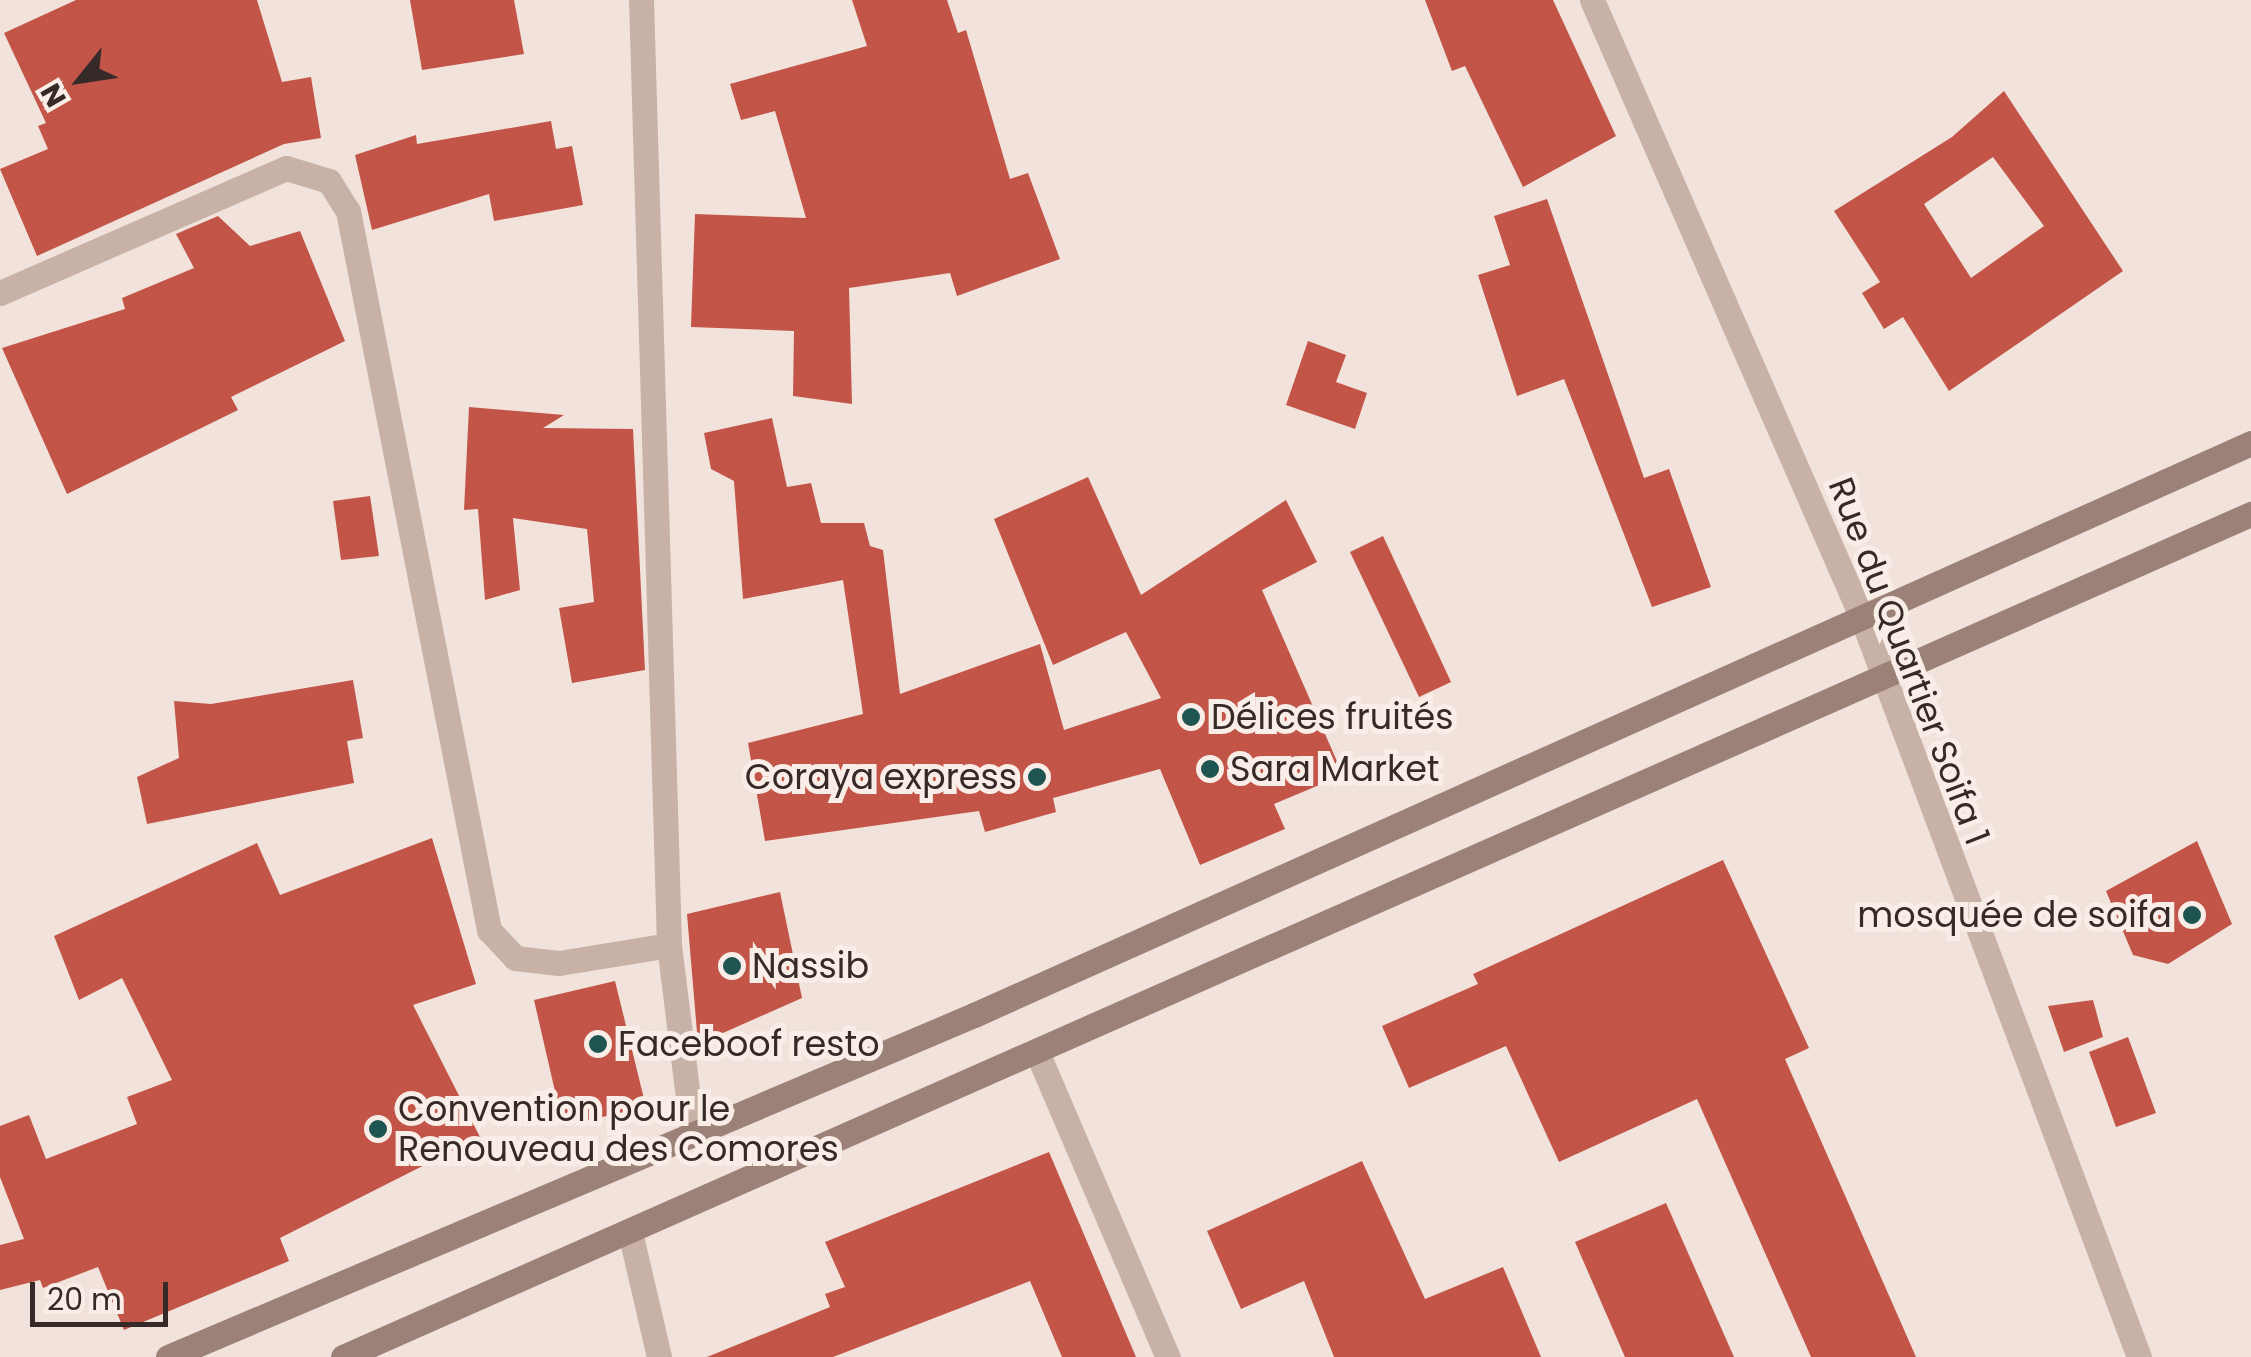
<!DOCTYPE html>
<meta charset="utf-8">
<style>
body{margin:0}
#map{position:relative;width:2251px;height:1357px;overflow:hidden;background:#f1e3db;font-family:Poppins,sans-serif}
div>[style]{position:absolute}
.building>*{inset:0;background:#c25547}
.street>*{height:25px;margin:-12.5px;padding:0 12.5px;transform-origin:12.5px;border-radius:12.5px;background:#c8b2a7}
.secondary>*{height:25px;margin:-12.5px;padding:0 12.5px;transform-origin:12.5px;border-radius:12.5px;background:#9c8178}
.dots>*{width:28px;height:28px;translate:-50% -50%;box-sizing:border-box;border:5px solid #f9eee7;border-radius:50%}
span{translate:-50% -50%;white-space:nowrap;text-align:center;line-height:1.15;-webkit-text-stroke:10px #f9eee7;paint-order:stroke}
.street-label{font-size:35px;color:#352a27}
.poi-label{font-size:35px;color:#352a27}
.left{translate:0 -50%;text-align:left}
.right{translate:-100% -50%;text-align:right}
.north{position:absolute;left:30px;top:30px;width:100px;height:100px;-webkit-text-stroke:8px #f9eee7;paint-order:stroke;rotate:240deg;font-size:28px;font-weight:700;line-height:40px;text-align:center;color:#352a27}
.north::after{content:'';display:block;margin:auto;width:35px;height:45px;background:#352a27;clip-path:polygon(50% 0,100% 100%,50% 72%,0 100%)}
.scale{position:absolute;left:30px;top:1282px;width:138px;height:45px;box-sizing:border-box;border:5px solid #352a27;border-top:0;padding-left:12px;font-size:30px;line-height:35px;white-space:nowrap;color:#352a27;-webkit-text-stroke:8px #f9eee7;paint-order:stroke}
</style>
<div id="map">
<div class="building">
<div style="clip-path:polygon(76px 0,257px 0,282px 82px,311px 77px,321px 138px,284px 144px,37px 256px,0 169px,48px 149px,38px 126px,46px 123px,4px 33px)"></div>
<div style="clip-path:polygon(410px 0,514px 0,524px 54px,422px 70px)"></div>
<div style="clip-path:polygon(852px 0,947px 0,958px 33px,966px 30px,1010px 179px,1028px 173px,1060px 259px,957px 296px,950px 273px,849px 288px,852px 404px,793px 396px,794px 331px,691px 327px,695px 214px,806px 218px,775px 111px,741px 120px,730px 84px,867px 46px)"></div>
<div style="clip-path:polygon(1425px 0,1553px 0,1616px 136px,1523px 187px,1465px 66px,1452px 71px)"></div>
<div style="clip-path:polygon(evenodd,2004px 91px,2123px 271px,1949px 391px,1903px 317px,1884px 329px,1862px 293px,1880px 282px,1834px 211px,1952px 137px,2004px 91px,1993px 157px,2044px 226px,1971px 278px,1924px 204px,1993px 157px)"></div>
<div style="clip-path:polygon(551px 121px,556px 149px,572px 146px,583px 205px,494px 221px,489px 194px,372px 230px,355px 155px,416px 135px,417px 144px)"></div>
<div style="clip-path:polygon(1547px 199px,1644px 478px,1669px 469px,1711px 587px,1652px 607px,1564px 379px,1517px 396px,1478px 275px,1510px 265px,1494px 216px)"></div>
<div style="clip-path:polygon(218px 216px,250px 246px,300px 231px,345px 341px,231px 397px,238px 410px,67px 494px,2px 348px,125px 309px,122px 298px,194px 268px,176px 234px)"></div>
<div style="clip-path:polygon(1308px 341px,1346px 355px,1336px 382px,1367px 393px,1355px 429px,1286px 405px)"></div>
<div style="clip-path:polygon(469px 407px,564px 415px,543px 428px,633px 429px,645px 670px,572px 683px,559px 608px,594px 602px,587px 529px,513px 518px,520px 590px,485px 600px,478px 509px,464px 510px)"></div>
<div style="clip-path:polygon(772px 418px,787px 487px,811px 483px,821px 523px,864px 523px,870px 546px,883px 550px,900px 694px,1040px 644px,1064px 730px,1161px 698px,1126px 632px,1053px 665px,994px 519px,1088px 477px,1141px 595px,1286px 500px,1317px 562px,1262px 590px,1343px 775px,1274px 804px,1285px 829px,1200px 865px,1160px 769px,1053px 798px,1056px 812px,985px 832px,979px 811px,765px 841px,748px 743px,863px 714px,843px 580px,743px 599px,734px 481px,711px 469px,704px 433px)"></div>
<div style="clip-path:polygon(370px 496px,379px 556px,341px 560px,333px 501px)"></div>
<div style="clip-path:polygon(1383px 536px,1451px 682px,1419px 697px,1350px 552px)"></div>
<div style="clip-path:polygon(353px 680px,363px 738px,347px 741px,354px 783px,147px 824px,137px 777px,179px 758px,174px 701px,211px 704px)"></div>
<div style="clip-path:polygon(432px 838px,476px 984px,413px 1005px,480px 1137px,280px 1238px,289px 1261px,124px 1330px,98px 1267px,43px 1288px,40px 1280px,0 1290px,0 1245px,24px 1239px,0 1177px,0 1126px,29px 1115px,46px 1159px,137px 1124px,127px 1097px,172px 1080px,122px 978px,79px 1000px,54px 936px,257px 843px,280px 895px)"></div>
<div style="clip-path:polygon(2197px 841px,2232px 924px,2168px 964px,2133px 955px,2106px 891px)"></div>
<div style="clip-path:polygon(1723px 860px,1809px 1048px,1785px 1059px,1916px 1357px,1811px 1357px,1697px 1099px,1559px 1162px,1506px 1046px,1409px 1088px,1382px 1026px,1478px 984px,1473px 974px)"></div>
<div style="clip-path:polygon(780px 892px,802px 998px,698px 1044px,687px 914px)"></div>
<div style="clip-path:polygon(615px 981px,646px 1107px,563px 1126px,534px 1000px)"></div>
<div style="clip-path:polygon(2093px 1000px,2103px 1037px,2064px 1052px,2048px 1006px)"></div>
<div style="clip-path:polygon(2128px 1037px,2156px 1113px,2116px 1127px,2089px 1052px)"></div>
<div style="clip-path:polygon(1049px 1152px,1136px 1357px,1062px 1357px,1030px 1281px,833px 1357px,707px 1357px,830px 1307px,825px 1294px,845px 1287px,825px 1242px)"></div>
<div style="clip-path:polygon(1362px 1161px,1425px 1299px,1503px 1267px,1541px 1357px,1334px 1357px,1304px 1281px,1241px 1309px,1207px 1231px)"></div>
<div style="clip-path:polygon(1666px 1203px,1734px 1357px,1625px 1357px,1575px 1242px)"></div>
</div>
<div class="street">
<div style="left:641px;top:0;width:945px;rotate:88.3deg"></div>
<div style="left:669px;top:945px;width:186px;rotate:82.9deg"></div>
<div style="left:1592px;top:0;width:674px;rotate:66.4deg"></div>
<div style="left:1862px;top:618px;width:789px;rotate:69.45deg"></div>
<div style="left:0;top:293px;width:312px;rotate:-23.6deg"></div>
<div style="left:286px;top:168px;width:45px;rotate:16.8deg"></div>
<div style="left:329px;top:181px;width:36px;rotate:58deg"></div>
<div style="left:348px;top:211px;width:733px;rotate:78.9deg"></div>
<div style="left:489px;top:930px;width:38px;rotate:47deg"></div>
<div style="left:515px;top:958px;width:44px;rotate:6.5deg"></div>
<div style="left:559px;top:963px;width:111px;rotate:-9.3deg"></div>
<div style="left:1037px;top:1052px;width:332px;rotate:66.8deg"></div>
<div style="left:630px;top:1232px;width:128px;rotate:76.9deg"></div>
</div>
<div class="secondary">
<div style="left:168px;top:1357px;width:876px;rotate:-22.99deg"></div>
<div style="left:974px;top:1015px;width:1399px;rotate:-24.13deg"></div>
<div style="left:343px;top:1357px;width:2086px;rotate:-23.84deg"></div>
</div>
<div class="dots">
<div style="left:1191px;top:717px;background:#1e5551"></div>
<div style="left:1210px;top:769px;background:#1e5551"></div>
<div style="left:1037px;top:777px;background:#1e5551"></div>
<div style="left:2192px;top:915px;background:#1e5551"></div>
<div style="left:732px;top:966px;background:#1e5551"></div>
<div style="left:598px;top:1044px;background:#1e5551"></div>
<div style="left:378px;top:1129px;background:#1e5551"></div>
</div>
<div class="street-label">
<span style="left:1909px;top:661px;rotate:69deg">Rue du Quartier Soifa 1</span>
</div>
<div class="poi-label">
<span class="left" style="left:1211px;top:717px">Délices fruités</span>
<span class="left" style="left:1230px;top:769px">Sara Market</span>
<span class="right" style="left:1017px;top:777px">Coraya express</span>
<span class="right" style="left:2172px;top:915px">mosquée de soifa</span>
<span class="left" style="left:752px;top:966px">Nassib</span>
<span class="left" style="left:618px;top:1044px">Faceboof resto</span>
<span class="left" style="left:398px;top:1129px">Convention pour le<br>Renouveau des Comores</span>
</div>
<div class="north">N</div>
<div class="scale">20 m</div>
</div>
